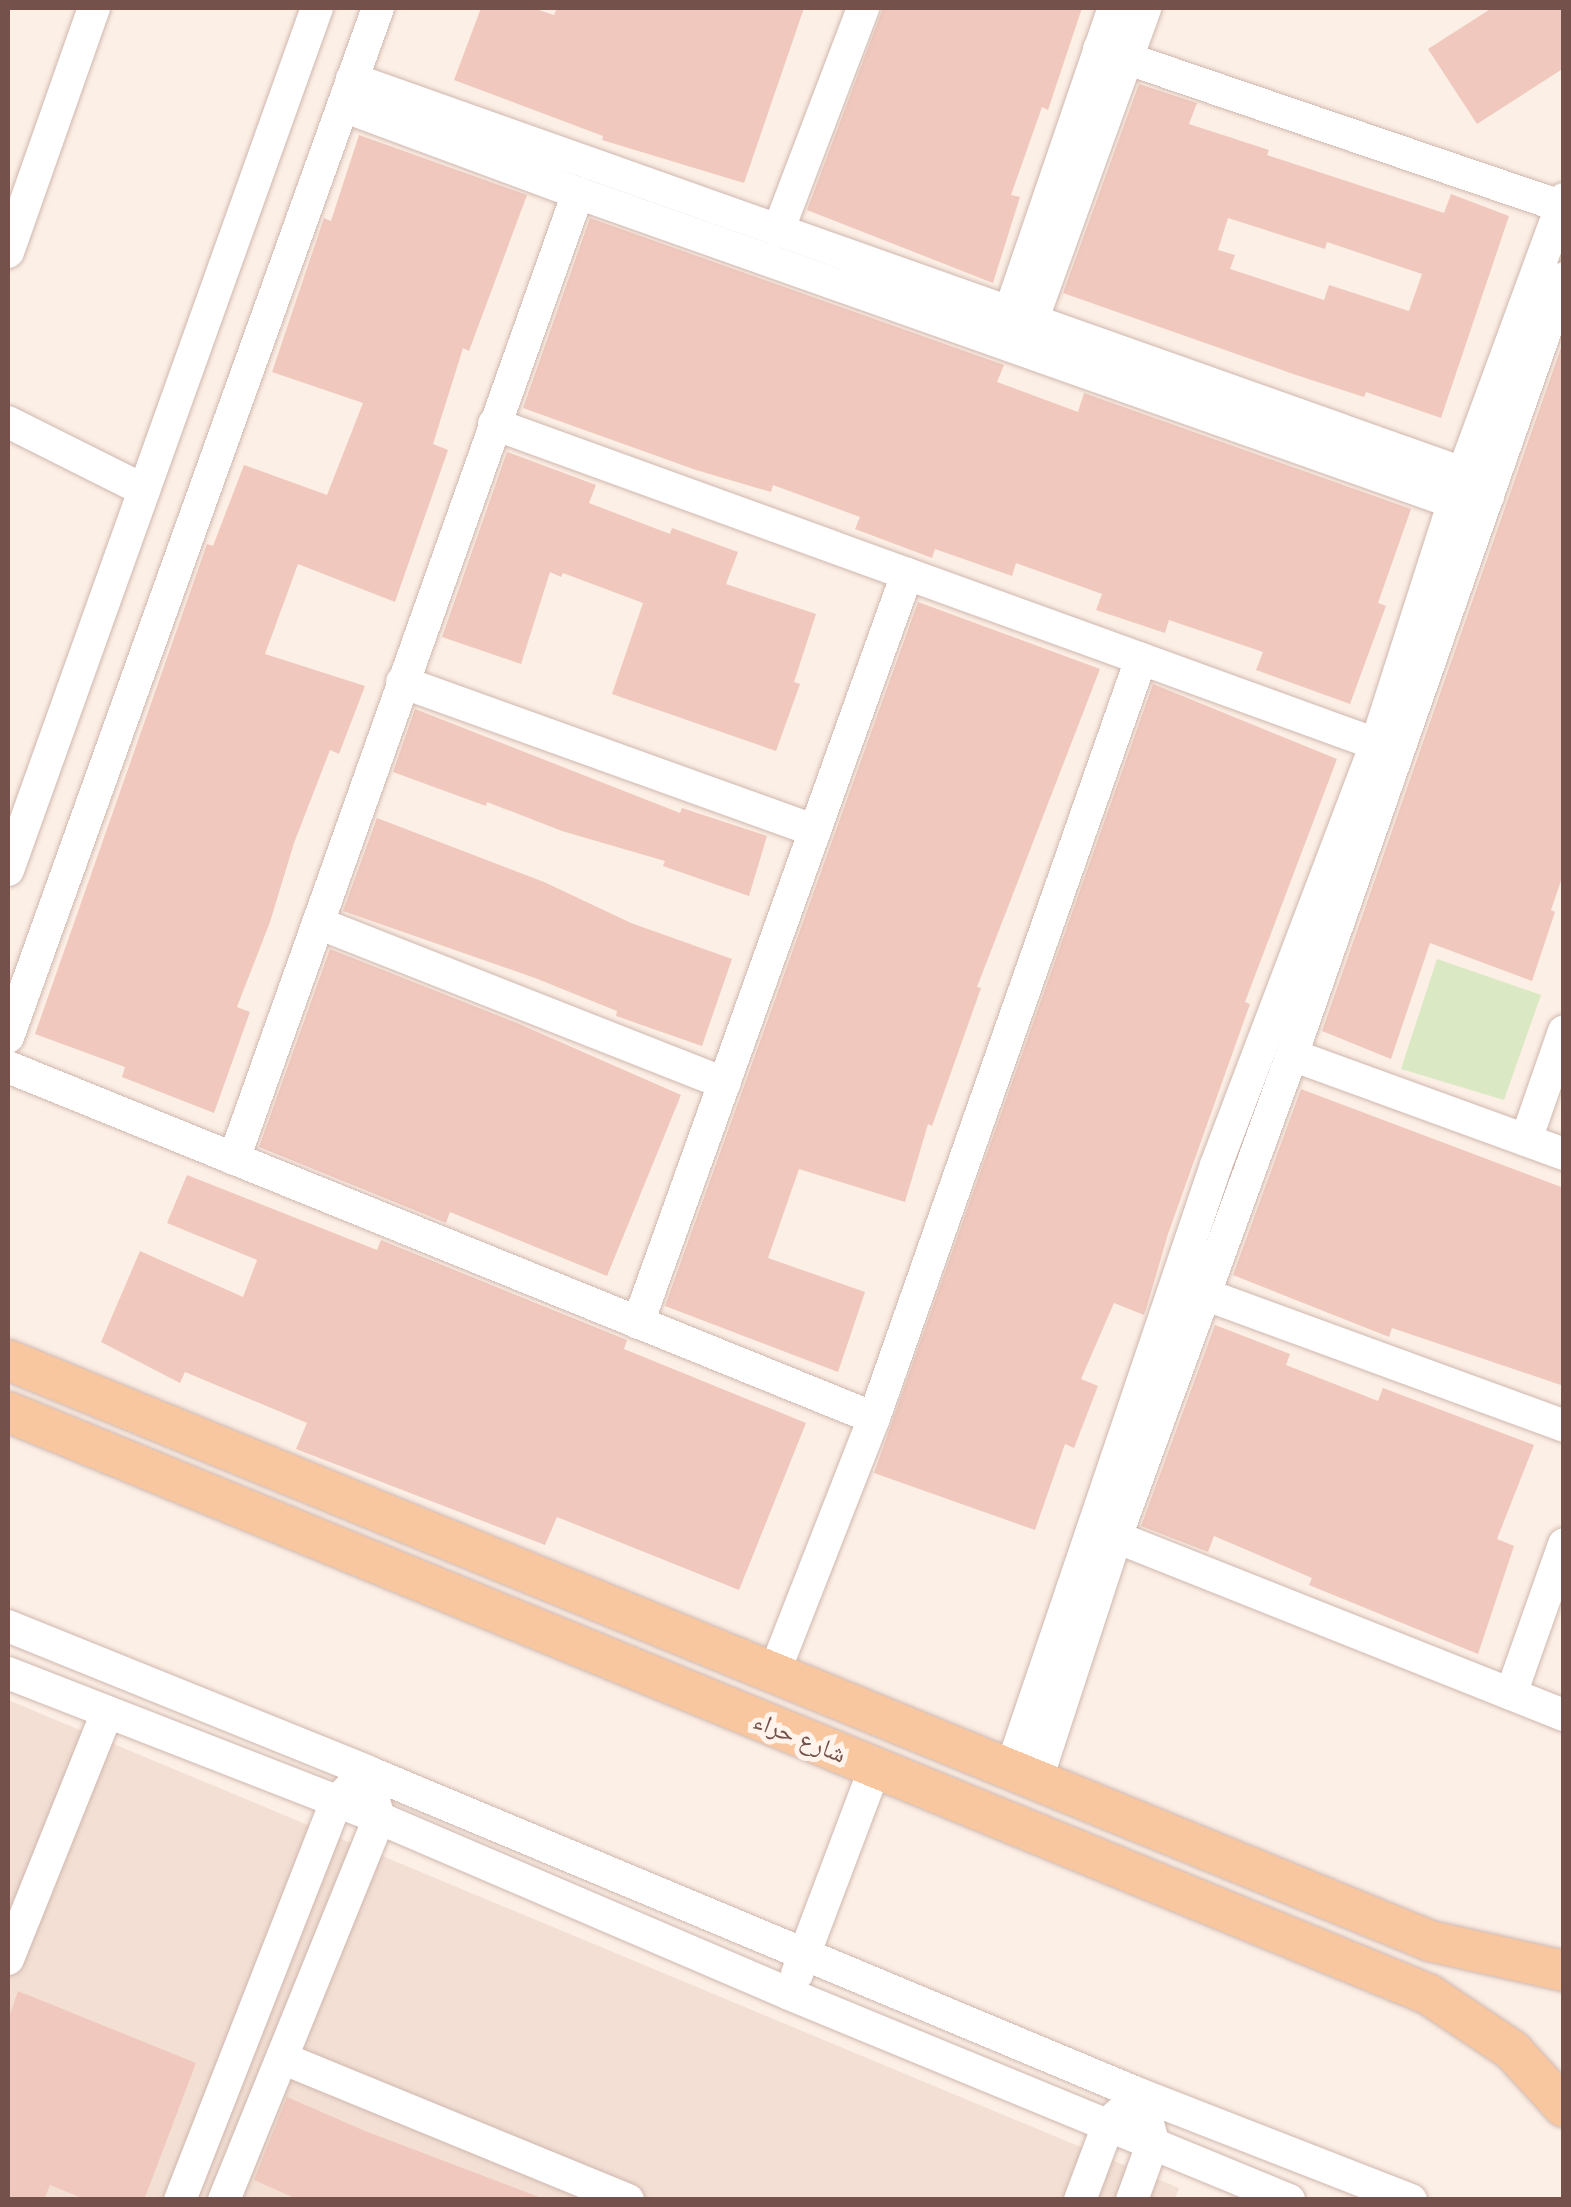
<!DOCTYPE html>
<meta charset="utf-8">
<style>
body{margin:0}
#map{position:relative;width:1571px;height:2207px;overflow:hidden;background:#fcefe5;font-family:Mulish,"Noto Naskh Arabic",sans-serif}
div>[style]{position:absolute}
.residential>*{inset:0;background:#f3dfd4}
.green>*{inset:0;background:#dae9c4}
.building>*{inset:0;background:#f0c8bd}
.roads{filter:drop-shadow(0 0 2px #cfb7af) drop-shadow(0 0 2px #cfb7af)}
.minor>*{height:32px;margin:-16px;padding:0 16px;transform-origin:16px;border-radius:16px;background:#fff}
.major>*{height:40px;margin:-20px;padding:0 20px;transform-origin:20px;border-radius:20px;background:#f8c69f}
span{translate:-50% -50%;white-space:nowrap;text-align:center;line-height:1.15;-webkit-text-stroke:10px #fff3eb;paint-order:stroke}
.street-label{font-size:25px;color:#74524b}
.frame{position:absolute;inset:0;border:10px solid #74524b;pointer-events:none}
</style>
<div id="map">
<div class="residential">
<div style="clip-path:polygon(8px 1700px,1179px 2188px,1175px 2199px,8px 2199px)"></div>
</div>
<div class="green">
<div style="clip-path:polygon(1437px 959px,1541px 995px,1504px 1100px,1401px 1069px)"></div>
</div>
<div class="building">
<div style="clip-path:polygon(481px 8px,533px 8px,554px 15px,557px 8px,804px 8px,744px 183px,602px 140px,603px 136px,454px 80px)"></div>
<div style="clip-path:polygon(883px 8px,1082px 8px,1048px 110px,1042px 107px,1011px 195px,1020px 197px,993px 283px,807px 210px)"></div>
<div style="clip-path:polygon(1492px 8px,1564px 8px,1564px 68px,1477px 124px,1428px 49px)"></div>
<div style="clip-path:polygon(evenodd,1139px 84px,1197px 103px,1189px 124px,1269px 150px,1267px 155px,1444px 213px,1451px 194px,1509px 216px,1441px 418px,1366px 392px,1364px 397px,1296px 375px,1063px 293px,1139px 84px,1228px 218px,1325px 249px,1327px 242px,1422px 274px,1409px 311px,1329px 285px,1324px 300px,1230px 269px,1235px 255px,1218px 250px,1228px 218px)"></div>
<div style="clip-path:polygon(359px 135px,527px 195px,469px 351px,463px 348px,433px 444px,448px 450px,395px 602px,298px 564px,265px 654px,365px 686px,339px 754px,330px 750px,294px 843px,270px 922px,237px 1007px,250px 1012px,214px 1113px,122px 1077px,125px 1067px,35px 1034px,207px 544px,213px 546px,244px 465px,327px 495px,363px 403px,272px 372px,324px 218px,331px 221px)"></div>
<div style="clip-path:polygon(590px 218px,1004px 365px,997px 382px,1078px 412px,1084px 393px,1411px 509px,1378px 603px,1386px 606px,1350px 704px,1256px 670px,1263px 652px,1169px 620px,1165px 633px,1096px 610px,1102px 594px,1016px 563px,1012px 576px,935px 549px,932px 558px,855px 529px,860px 517px,773px 485px,771px 492px,696px 470px,523px 408px)"></div>
<div style="clip-path:polygon(1563px 342px,1564px 872px,1551px 910px,1555px 912px,1532px 981px,1430px 943px,1391px 1059px,1322px 1031px)"></div>
<div style="clip-path:polygon(507px 452px,596px 485px,589px 503px,670px 534px,672px 528px,738px 552px,726px 584px,816px 614px,794px 682px,800px 684px,776px 751px,612px 694px,643px 603px,563px 573px,561px 577px,550px 572px,521px 664px,442px 637px)"></div>
<div style="clip-path:polygon(918px 602px,1100px 669px,977px 987px,981px 988px,932px 1126px,928px 1124px,905px 1202px,799px 1169px,768px 1258px,865px 1292px,838px 1372px,665px 1306px)"></div>
<div style="clip-path:polygon(1153px 684px,1337px 759px,1245px 1002px,1250px 1004px,1168px 1234px,1147px 1306px,1144px 1315px,1114px 1303px,1081px 1379px,1098px 1386px,1074px 1448px,1065px 1444px,1035px 1530px,874px 1473px)"></div>
<div style="clip-path:polygon(415px 709px,680px 813px,682px 808px,767px 836px,749px 896px,663px 866px,665px 861px,562px 831px,487px 802px,486px 806px,393px 772px)"></div>
<div style="clip-path:polygon(377px 818px,544px 882px,631px 923px,732px 959px,702px 1046px,616px 1016px,617px 1011px,535px 978px,343px 911px)"></div>
<div style="clip-path:polygon(330px 949px,517px 1023px,681px 1095px,607px 1276px,450px 1212px,446px 1223px,259px 1147px)"></div>
<div style="clip-path:polygon(1301px 1089px,1564px 1188px,1564px 1386px,1392px 1328px,1389px 1337px,1233px 1275px)"></div>
<div style="clip-path:polygon(187px 1175px,377px 1250px,381px 1240px,627px 1340px,624px 1349px,806px 1423px,739px 1590px,557px 1517px,545px 1545px,296px 1449px,307px 1423px,185px 1372px,180px 1383px,101px 1342px,140px 1251px,243px 1297px,257px 1260px,167px 1223px)"></div>
<div style="clip-path:polygon(1215px 1325px,1290px 1354px,1286px 1365px,1378px 1401px,1383px 1388px,1534px 1445px,1497px 1539px,1514px 1546px,1478px 1654px,1309px 1585px,1312px 1578px,1214px 1536px,1208px 1552px,1141px 1526px)"></div>
<div style="clip-path:polygon(18px 1991px,196px 2063px,144px 2200px,87px 2200px,50px 2185px,44px 2200px,8px 2200px,8px 2020px)"></div>
<div style="clip-path:polygon(287px 2097px,365px 2131px,547px 2200px,299px 2200px,254px 2180px)"></div>
</div>
<div class="roads">
<div class="minor">
<div style="left:1099px;top:49px;width:488px;rotate:18.8deg"></div>
<div style="left:343px;top:106px;width:251px;rotate:20.3deg"></div>
<div style="left:578px;top:193px;width:930px;rotate:19.47deg"></div>
<div style="left:1455px;top:503px;width:34px;rotate:-12deg"></div>
<div style="left:1488px;top:496px;width:34px;rotate:-137deg"></div>
<div style="left:1463px;top:473px;width:1179px;rotate:-160.47deg"></div>
<div style="left:778px;top:231px;width:239px;rotate:-69.1deg"></div>
<div style="left:8px;top:252px;width:259px;rotate:-70.6deg"></div>
<div style="left:1013px;top:335px;width:21px;rotate:-101deg"></div>
<div style="left:1009px;top:314px;width:324px;rotate:-71.1deg"></div>
<div style="left:1020px;top:339px;width:22px;rotate:-56deg"></div>
<div style="left:1032px;top:321px;width:333px;rotate:-70.1deg"></div>
<div style="left:8px;top:422px;width:152px;rotate:26.6deg"></div>
<div style="left:494px;top:424px;width:938px;rotate:19.94deg"></div>
<div style="left:402px;top:682px;width:439px;rotate:19.8deg"></div>
<div style="left:8px;top:870px;width:916px;rotate:-70.28deg"></div>
<div style="left:318px;top:923px;width:437px;rotate:21.5deg"></div>
<div style="left:8px;top:1037px;width:1093px;rotate:-70.22deg"></div>
<div style="left:1292px;top:1055px;width:289px;rotate:20deg"></div>
<div style="left:8px;top:1067px;width:934px;rotate:22.06deg"></div>
<div style="left:1526px;top:1140px;width:115px;rotate:-70.8deg"></div>
<div style="left:234px;top:1159px;width:1025px;rotate:-70.4deg"></div>
<div style="left:1204px;top:1294px;width:383px;rotate:20.1deg"></div>
<div style="left:638px;top:1323px;width:796px;rotate:-70.24deg"></div>
<div style="left:1116px;top:1537px;width:482px;rotate:21.7deg"></div>
<div style="left:8px;top:1626px;width:386px;rotate:22deg"></div>
<div style="left:366px;top:1771px;width:838px;rotate:22.68deg"></div>
<div style="left:1139px;top:2094px;width:292px;rotate:21.3deg"></div>
<div style="left:8px;top:1673px;width:398px;rotate:21.3deg"></div>
<div style="left:379px;top:1818px;width:446px;rotate:23.2deg"></div>
<div style="left:789px;top:1994px;width:541px;rotate:22.39deg"></div>
<div style="left:774px;top:1673px;width:274px;rotate:-68.6deg"></div>
<div style="left:874px;top:1418px;width:805px;rotate:-70.62deg"></div>
<div style="left:1511px;top:1694px;width:159px;rotate:-70.5deg"></div>
<div style="left:1010px;top:1772px;width:641px;rotate:-71.25deg"></div>
<div style="left:1216px;top:1165px;width:450px;rotate:-69.2deg"></div>
<div style="left:1376px;top:744px;width:285px;rotate:-72.2deg"></div>
<div style="left:1463px;top:473px;width:292px;rotate:-69.8deg"></div>
<div style="left:1036px;top:1782px;width:258px;rotate:-71.9deg"></div>
<div style="left:1116px;top:1537px;width:513px;rotate:-69.94deg"></div>
<div style="left:1292px;top:1055px;width:823px;rotate:-70.71deg"></div>
<div style="left:8px;top:1959px;width:265px;rotate:-68.1deg"></div>
<div style="left:797px;top:1974px;width:220px;rotate:-69.3deg"></div>
<div style="left:282px;top:2058px;width:374px;rotate:22.3deg"></div>
<div style="left:180px;top:2200px;width:427px;rotate:-68.6deg"></div>
<div style="left:336px;top:1802px;width:20px;rotate:-45deg"></div>
<div style="left:224px;top:2200px;width:412px;rotate:-67.9deg"></div>
<div style="left:379px;top:1818px;width:19px;rotate:-106deg"></div>
<div style="left:1080px;top:2200px;width:82px;rotate:-69.4deg"></div>
<div style="left:1109px;top:2123px;width:18px;rotate:-43deg"></div>
<div style="left:1132px;top:2200px;width:62px;rotate:-70.1deg"></div>
<div style="left:1153px;top:2142px;width:20px;rotate:-105deg"></div>
</div>
<div class="major">
<div style="left:8px;top:1360px;width:1536px;rotate:22.22deg"></div>
<div style="left:1430px;top:1941px;width:137px;rotate:12.6deg"></div>
<div style="left:8px;top:1412px;width:1535px;rotate:22.29deg"></div>
<div style="left:1428px;top:1994px;width:101px;rotate:33.7deg"></div>
<div style="left:1512px;top:2050px;width:77px;rotate:47.6deg"></div>
</div>
</div>
<div class="street-label">
<span style="left:800px;top:1737px;rotate:22deg">شارع حراء</span>
</div>
<div class="frame"></div>
</div>
